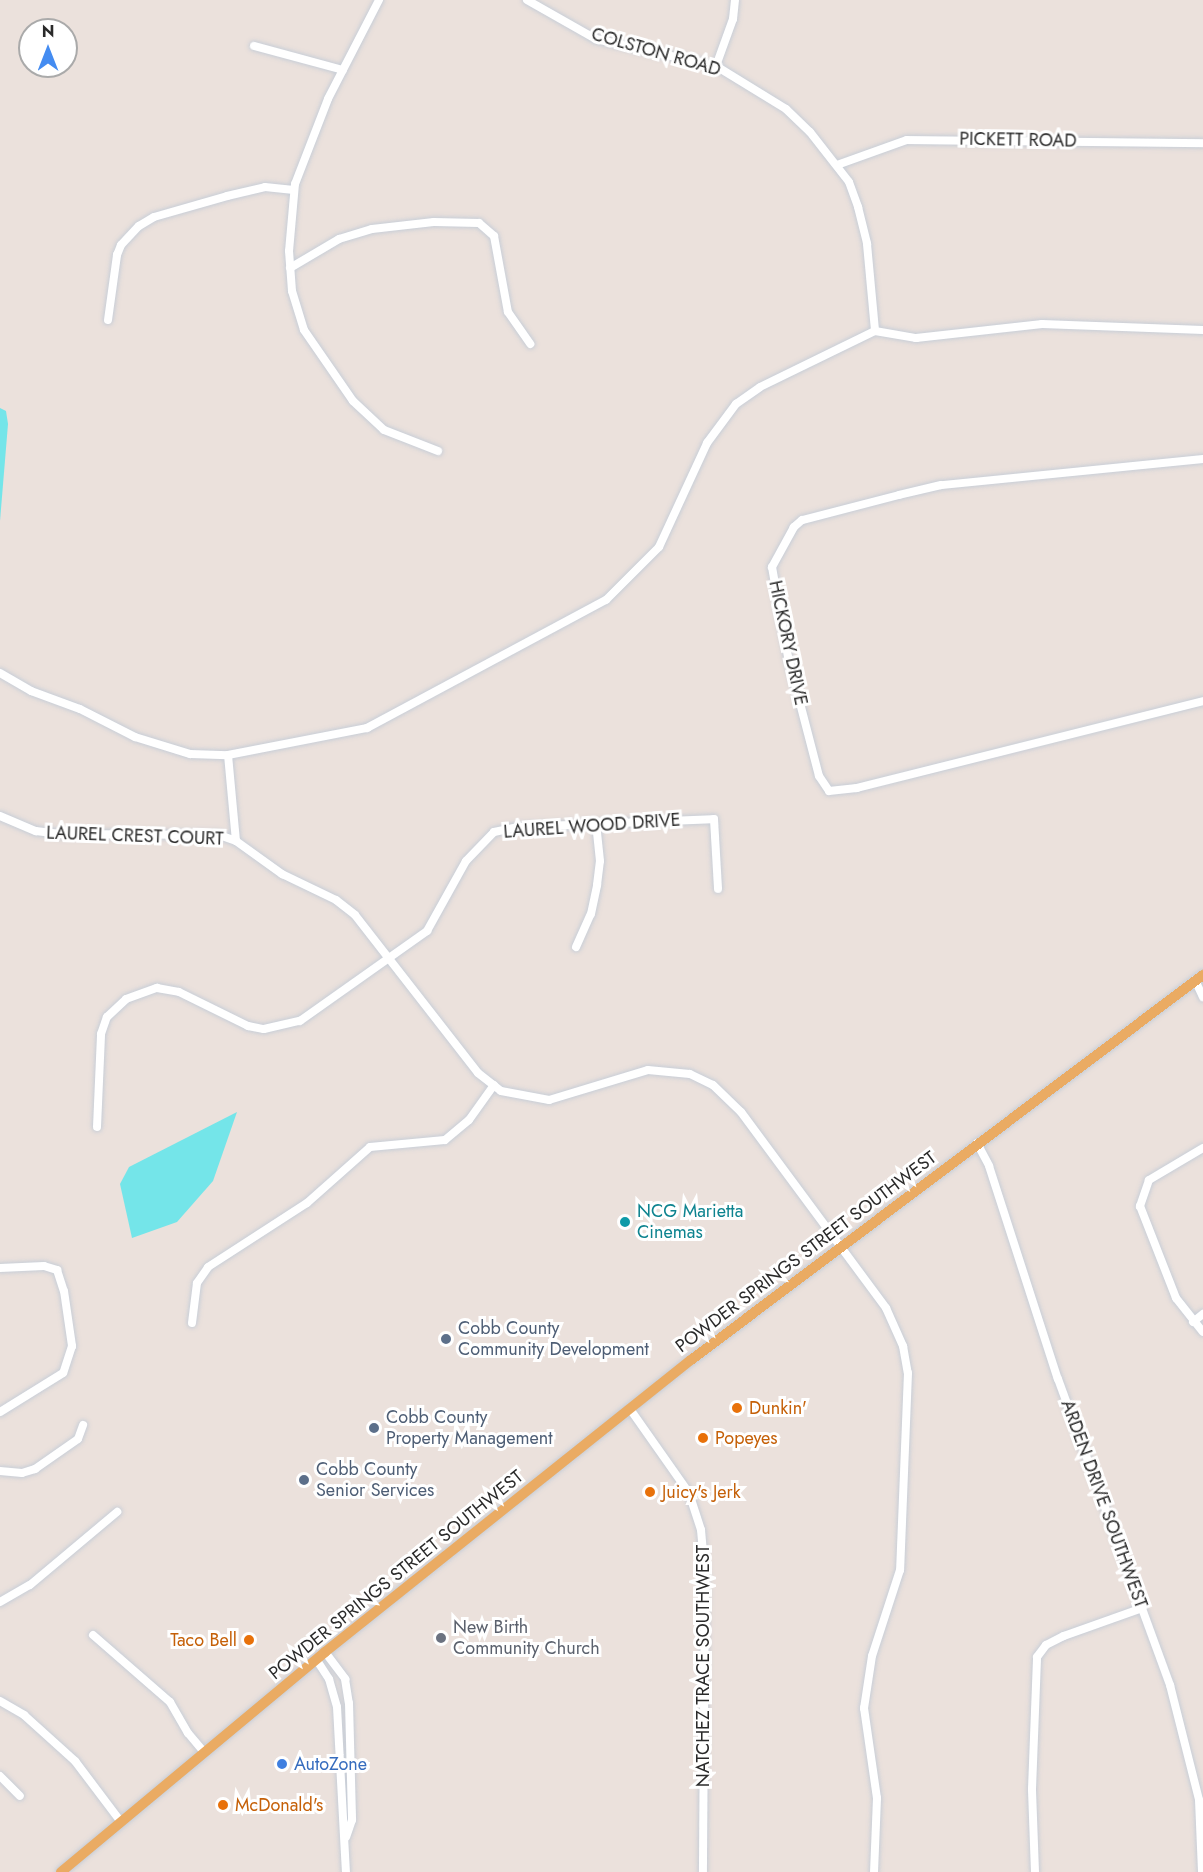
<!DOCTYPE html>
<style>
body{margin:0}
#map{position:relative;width:1203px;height:1872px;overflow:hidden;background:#ebe1dc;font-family:Jost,sans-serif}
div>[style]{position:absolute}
.water>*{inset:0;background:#74e5e9}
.roads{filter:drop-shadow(0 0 2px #c8ced7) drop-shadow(0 0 2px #c8ced7)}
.minor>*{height:8px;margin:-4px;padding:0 4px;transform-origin:4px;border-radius:4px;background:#fff}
.major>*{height:10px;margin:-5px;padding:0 5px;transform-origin:5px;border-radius:5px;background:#eaab63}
.dots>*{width:16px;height:16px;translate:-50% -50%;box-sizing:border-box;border:3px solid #fff;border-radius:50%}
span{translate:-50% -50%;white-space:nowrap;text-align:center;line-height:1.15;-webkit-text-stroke:6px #fff;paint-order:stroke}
.street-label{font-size:18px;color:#2a2a2a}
.culture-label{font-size:18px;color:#0d838f}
.left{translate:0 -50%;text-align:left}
.service-label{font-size:18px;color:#4e5e75}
.food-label{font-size:18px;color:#c56008}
.right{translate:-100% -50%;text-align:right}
.worship-label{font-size:18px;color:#5b616d}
.shop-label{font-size:18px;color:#366cbe}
.north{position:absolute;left:18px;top:18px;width:60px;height:60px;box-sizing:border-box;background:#fff;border:2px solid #aaa;border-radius:50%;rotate:0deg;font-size:16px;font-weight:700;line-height:24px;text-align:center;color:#2a2a2a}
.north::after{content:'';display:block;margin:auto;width:21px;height:27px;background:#448cf1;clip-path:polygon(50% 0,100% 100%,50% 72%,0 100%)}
</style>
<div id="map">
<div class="water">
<div style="clip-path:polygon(0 408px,6px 411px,8px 424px,0 521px)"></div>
<div style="clip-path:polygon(237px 1112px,213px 1181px,177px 1222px,132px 1238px,120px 1184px,129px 1167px)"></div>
</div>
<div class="roads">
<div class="minor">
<div style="left:379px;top:0;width:111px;rotate:117.3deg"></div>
<div style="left:328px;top:99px;width:91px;rotate:111.2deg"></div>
<div style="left:295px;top:184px;width:67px;rotate:95.1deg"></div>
<div style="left:289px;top:251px;width:40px;rotate:85.7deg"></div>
<div style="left:292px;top:291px;width:41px;rotate:72.9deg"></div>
<div style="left:304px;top:330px;width:86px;rotate:55.4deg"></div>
<div style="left:353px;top:401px;width:42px;rotate:43.1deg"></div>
<div style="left:384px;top:430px;width:58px;rotate:21.3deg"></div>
<div style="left:527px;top:0;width:79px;rotate:29.5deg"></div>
<div style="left:596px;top:39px;width:123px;rotate:12.7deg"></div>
<div style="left:716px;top:66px;width:82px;rotate:31.6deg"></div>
<div style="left:786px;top:109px;width:33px;rotate:44deg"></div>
<div style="left:810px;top:132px;width:63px;rotate:52deg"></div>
<div style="left:849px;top:182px;width:27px;rotate:70deg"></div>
<div style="left:858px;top:207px;width:38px;rotate:76deg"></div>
<div style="left:867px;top:244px;width:87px;rotate:84.7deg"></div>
<div style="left:254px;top:46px;width:92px;rotate:15.1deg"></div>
<div style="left:716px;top:66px;width:50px;rotate:-70.1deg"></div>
<div style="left:733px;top:19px;width:19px;rotate:-84deg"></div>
<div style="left:837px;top:165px;width:74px;rotate:-19.7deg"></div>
<div style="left:907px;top:140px;width:296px;rotate:0.6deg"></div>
<div style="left:290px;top:268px;width:57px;rotate:-30.6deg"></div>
<div style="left:339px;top:239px;width:34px;rotate:-17deg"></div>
<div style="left:372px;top:229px;width:62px;rotate:-6.4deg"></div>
<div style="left:434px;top:222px;width:45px;rotate:1.3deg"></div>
<div style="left:479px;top:223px;width:20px;rotate:41deg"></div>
<div style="left:494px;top:236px;width:77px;rotate:79.6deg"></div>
<div style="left:508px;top:312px;width:39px;rotate:55deg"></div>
<div style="left:108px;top:320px;width:66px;rotate:-82.1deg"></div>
<div style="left:117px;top:255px;width:11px;rotate:-68deg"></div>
<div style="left:121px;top:245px;width:26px;rotate:-47deg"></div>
<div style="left:139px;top:226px;width:17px;rotate:-31deg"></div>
<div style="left:154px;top:217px;width:76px;rotate:-16deg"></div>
<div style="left:227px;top:196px;width:39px;rotate:-13deg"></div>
<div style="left:265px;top:187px;width:29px;rotate:6deg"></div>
<div style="left:1203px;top:459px;width:263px;rotate:174.3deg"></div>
<div style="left:941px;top:485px;width:43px;rotate:166.6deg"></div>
<div style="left:899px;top:495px;width:100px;rotate:165.5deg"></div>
<div style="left:802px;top:520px;width:11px;rotate:139deg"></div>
<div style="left:794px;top:527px;width:46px;rotate:118.8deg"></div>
<div style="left:772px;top:567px;width:91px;rotate:79.9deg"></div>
<div style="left:788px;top:657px;width:123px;rotate:75.4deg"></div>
<div style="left:819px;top:776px;width:18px;rotate:56deg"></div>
<div style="left:829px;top:791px;width:28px;rotate:-6deg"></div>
<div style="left:857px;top:788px;width:357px;rotate:-14.1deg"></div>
<div style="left:0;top:673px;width:36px;rotate:30deg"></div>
<div style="left:31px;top:691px;width:52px;rotate:20.2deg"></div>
<div style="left:80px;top:709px;width:62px;rotate:27deg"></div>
<div style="left:135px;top:737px;width:58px;rotate:17.2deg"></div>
<div style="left:190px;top:754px;width:38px;rotate:2deg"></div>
<div style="left:228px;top:755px;width:142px;rotate:-11deg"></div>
<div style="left:367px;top:728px;width:271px;rotate:-28.2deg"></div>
<div style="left:606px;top:600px;width:75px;rotate:-45deg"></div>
<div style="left:659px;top:547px;width:115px;rotate:-65.2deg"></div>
<div style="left:707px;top:443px;width:49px;rotate:-53.4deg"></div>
<div style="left:736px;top:404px;width:29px;rotate:-35deg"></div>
<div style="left:760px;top:387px;width:128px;rotate:-26deg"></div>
<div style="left:875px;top:331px;width:42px;rotate:9.7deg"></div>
<div style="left:916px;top:338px;width:127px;rotate:-6.3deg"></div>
<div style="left:1042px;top:324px;width:161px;rotate:2.1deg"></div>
<div style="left:228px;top:755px;width:86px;rotate:84.7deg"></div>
<div style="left:236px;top:841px;width:57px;rotate:35.7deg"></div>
<div style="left:282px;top:874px;width:60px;rotate:25.7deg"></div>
<div style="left:336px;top:900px;width:24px;rotate:38deg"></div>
<div style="left:355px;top:915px;width:200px;rotate:52.1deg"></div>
<div style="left:478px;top:1073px;width:29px;rotate:38deg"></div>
<div style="left:501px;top:1091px;width:49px;rotate:10.6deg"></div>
<div style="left:549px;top:1100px;width:103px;rotate:-16.9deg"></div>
<div style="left:648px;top:1070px;width:42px;rotate:5.4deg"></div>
<div style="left:690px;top:1074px;width:25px;rotate:26deg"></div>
<div style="left:713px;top:1085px;width:39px;rotate:44deg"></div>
<div style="left:741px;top:1112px;width:244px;rotate:53.5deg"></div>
<div style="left:886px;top:1308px;width:42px;rotate:65.9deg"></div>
<div style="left:903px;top:1346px;width:27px;rotate:80deg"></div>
<div style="left:908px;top:1373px;width:197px;rotate:92.3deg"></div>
<div style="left:900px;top:1570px;width:90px;rotate:108deg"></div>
<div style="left:872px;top:1656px;width:53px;rotate:98.7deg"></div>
<div style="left:864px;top:1708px;width:91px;rotate:81.8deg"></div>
<div style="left:877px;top:1798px;width:74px;rotate:92.3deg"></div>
<div style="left:0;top:816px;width:39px;rotate:23deg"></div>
<div style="left:36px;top:831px;width:24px;rotate:7deg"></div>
<div style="left:60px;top:834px;width:159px;rotate:0.4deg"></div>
<div style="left:219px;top:835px;width:18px;rotate:19deg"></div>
<div style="left:576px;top:947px;width:36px;rotate:-66deg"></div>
<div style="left:591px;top:914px;width:30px;rotate:-78deg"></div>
<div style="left:597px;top:885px;width:24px;rotate:-83deg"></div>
<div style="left:600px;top:861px;width:37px;rotate:-96deg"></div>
<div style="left:1195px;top:980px;width:19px;rotate:65deg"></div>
<div style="left:97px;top:1127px;width:93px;rotate:-87.5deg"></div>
<div style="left:101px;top:1034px;width:18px;rotate:-71deg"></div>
<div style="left:107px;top:1017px;width:26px;rotate:-43deg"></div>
<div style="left:126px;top:999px;width:33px;rotate:-20deg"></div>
<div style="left:157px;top:988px;width:22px;rotate:10deg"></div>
<div style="left:179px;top:992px;width:77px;rotate:26.2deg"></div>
<div style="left:248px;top:1026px;width:16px;rotate:11deg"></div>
<div style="left:264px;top:1029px;width:37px;rotate:-13deg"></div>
<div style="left:300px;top:1021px;width:156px;rotate:-35.3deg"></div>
<div style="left:427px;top:931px;width:80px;rotate:-60.9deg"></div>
<div style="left:466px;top:861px;width:40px;rotate:-46deg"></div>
<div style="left:494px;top:832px;width:25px;rotate:-12deg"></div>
<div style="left:518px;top:827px;width:196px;rotate:-2.3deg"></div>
<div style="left:714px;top:819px;width:70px;rotate:86.7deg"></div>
<div style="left:977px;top:1143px;width:26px;rotate:62deg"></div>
<div style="left:989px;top:1166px;width:224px;rotate:72.1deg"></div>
<div style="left:1058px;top:1379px;width:326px;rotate:69.9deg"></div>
<div style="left:1170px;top:1685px;width:119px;rotate:75.8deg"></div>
<div style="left:1199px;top:1800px;width:72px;rotate:87.6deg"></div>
<div style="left:1203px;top:1148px;width:63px;rotate:149.3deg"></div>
<div style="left:1149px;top:1180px;width:28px;rotate:109deg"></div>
<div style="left:1140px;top:1206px;width:99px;rotate:68.6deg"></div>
<div style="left:1176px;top:1298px;width:43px;rotate:51.5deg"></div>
<div style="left:0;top:1268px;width:44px;rotate:-2.6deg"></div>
<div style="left:44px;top:1266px;width:14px;rotate:17deg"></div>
<div style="left:57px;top:1270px;width:22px;rotate:72deg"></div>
<div style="left:64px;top:1291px;width:56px;rotate:81.7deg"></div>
<div style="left:72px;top:1346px;width:28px;rotate:108deg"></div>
<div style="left:63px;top:1373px;width:74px;rotate:148.2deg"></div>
<div style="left:1193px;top:1322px;width:13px;rotate:-39deg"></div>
<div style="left:192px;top:1323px;width:40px;rotate:-82.9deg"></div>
<div style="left:197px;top:1283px;width:19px;rotate:-55deg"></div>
<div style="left:208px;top:1267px;width:118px;rotate:-32.9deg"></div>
<div style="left:307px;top:1203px;width:84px;rotate:-41.6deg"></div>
<div style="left:370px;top:1147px;width:75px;rotate:-5.3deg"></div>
<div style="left:445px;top:1140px;width:31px;rotate:-40deg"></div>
<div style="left:469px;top:1120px;width:43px;rotate:-54.5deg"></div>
<div style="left:630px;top:1409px;width:103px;rotate:54.9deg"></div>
<div style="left:689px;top:1493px;width:39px;rotate:72deg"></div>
<div style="left:701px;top:1530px;width:45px;rotate:84.9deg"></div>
<div style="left:705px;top:1575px;width:297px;rotate:90.4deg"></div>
<div style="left:0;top:1471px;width:22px;rotate:5deg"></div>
<div style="left:22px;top:1473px;width:14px;rotate:-17deg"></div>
<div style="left:35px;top:1469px;width:52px;rotate:-34.9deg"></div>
<div style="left:78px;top:1439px;width:15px;rotate:-70deg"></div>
<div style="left:0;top:1602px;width:34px;rotate:-30deg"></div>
<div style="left:30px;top:1585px;width:114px;rotate:-40deg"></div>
<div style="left:93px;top:1635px;width:102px;rotate:41deg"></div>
<div style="left:170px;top:1702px;width:36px;rotate:60deg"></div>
<div style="left:188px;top:1733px;width:26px;rotate:50deg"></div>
<div style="left:325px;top:1652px;width:34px;rotate:53deg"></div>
<div style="left:345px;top:1679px;width:24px;rotate:81deg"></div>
<div style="left:349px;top:1703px;width:117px;rotate:88.5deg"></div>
<div style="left:352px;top:1820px;width:18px;rotate:109deg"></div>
<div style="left:316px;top:1659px;width:24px;rotate:57deg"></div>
<div style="left:329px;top:1679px;width:29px;rotate:74deg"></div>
<div style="left:337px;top:1707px;width:165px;rotate:86.9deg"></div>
<div style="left:0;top:1701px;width:28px;rotate:30deg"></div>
<div style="left:24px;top:1715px;width:69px;rotate:42deg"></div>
<div style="left:75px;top:1761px;width:76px;rotate:53deg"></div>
<div style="left:0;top:1776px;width:28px;rotate:45deg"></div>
<div style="left:1035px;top:1872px;width:83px;rotate:-92.1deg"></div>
<div style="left:1032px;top:1789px;width:132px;rotate:-87.8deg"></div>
<div style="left:1037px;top:1657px;width:15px;rotate:-53deg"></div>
<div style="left:1046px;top:1645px;width:20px;rotate:-27deg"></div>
<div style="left:1064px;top:1636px;width:83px;rotate:-19.7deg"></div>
</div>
<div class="major">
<div style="left:61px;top:1872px;width:344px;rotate:-39.8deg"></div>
<div style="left:325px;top:1652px;width:468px;rotate:-38.6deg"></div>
<div style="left:691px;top:1360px;width:641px;rotate:-36.94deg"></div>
</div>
</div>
<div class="dots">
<div style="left:625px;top:1222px;background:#0f9aa8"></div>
<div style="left:446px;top:1339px;background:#5c6f8a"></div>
<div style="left:737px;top:1408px;background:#e8710a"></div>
<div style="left:374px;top:1428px;background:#5c6f8a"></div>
<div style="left:703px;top:1438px;background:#e8710a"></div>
<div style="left:304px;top:1480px;background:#5c6f8a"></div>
<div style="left:650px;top:1492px;background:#e8710a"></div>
<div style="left:441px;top:1638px;background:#6b7280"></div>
<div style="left:249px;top:1640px;background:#e8710a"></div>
<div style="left:282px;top:1764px;background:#3f7fe0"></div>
<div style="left:223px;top:1805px;background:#e8710a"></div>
</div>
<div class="street-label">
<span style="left:656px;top:52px;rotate:16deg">COLSTON ROAD</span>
<span style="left:1018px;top:140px;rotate:1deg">PICKETT ROAD</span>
<span style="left:788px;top:643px;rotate:78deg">HICKORY DRIVE</span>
<span style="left:592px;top:826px;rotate:-4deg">LAUREL WOOD DRIVE</span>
<span style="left:135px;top:836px;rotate:2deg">LAUREL CREST COURT</span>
<span style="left:806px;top:1252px;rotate:-37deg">POWDER SPRINGS STREET SOUTHWEST</span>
<span style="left:1104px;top:1504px;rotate:70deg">ARDEN DRIVE SOUTHWEST</span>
<span style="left:396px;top:1575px;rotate:-39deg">POWDER SPRINGS STREET SOUTHWEST</span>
<span style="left:703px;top:1666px;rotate:-90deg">NATCHEZ TRACE SOUTHWEST</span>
</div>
<div class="culture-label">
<span class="left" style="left:637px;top:1222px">NCG Marietta<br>Cinemas</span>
</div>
<div class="service-label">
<span class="left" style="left:458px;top:1339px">Cobb County<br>Community Development</span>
<span class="left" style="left:386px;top:1428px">Cobb County<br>Property Management</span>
<span class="left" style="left:316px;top:1480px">Cobb County<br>Senior Services</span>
</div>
<div class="food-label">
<span class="left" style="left:749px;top:1408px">Dunkin'</span>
<span class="left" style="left:715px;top:1438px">Popeyes</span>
<span class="left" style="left:662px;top:1492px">Juicy's Jerk</span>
<span class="right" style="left:237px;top:1640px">Taco Bell</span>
<span class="left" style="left:235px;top:1805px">McDonald's</span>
</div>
<div class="worship-label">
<span class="left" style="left:453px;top:1638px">New Birth<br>Community Church</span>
</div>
<div class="shop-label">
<span class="left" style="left:294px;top:1764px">AutoZone</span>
</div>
<div class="north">N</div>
</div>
